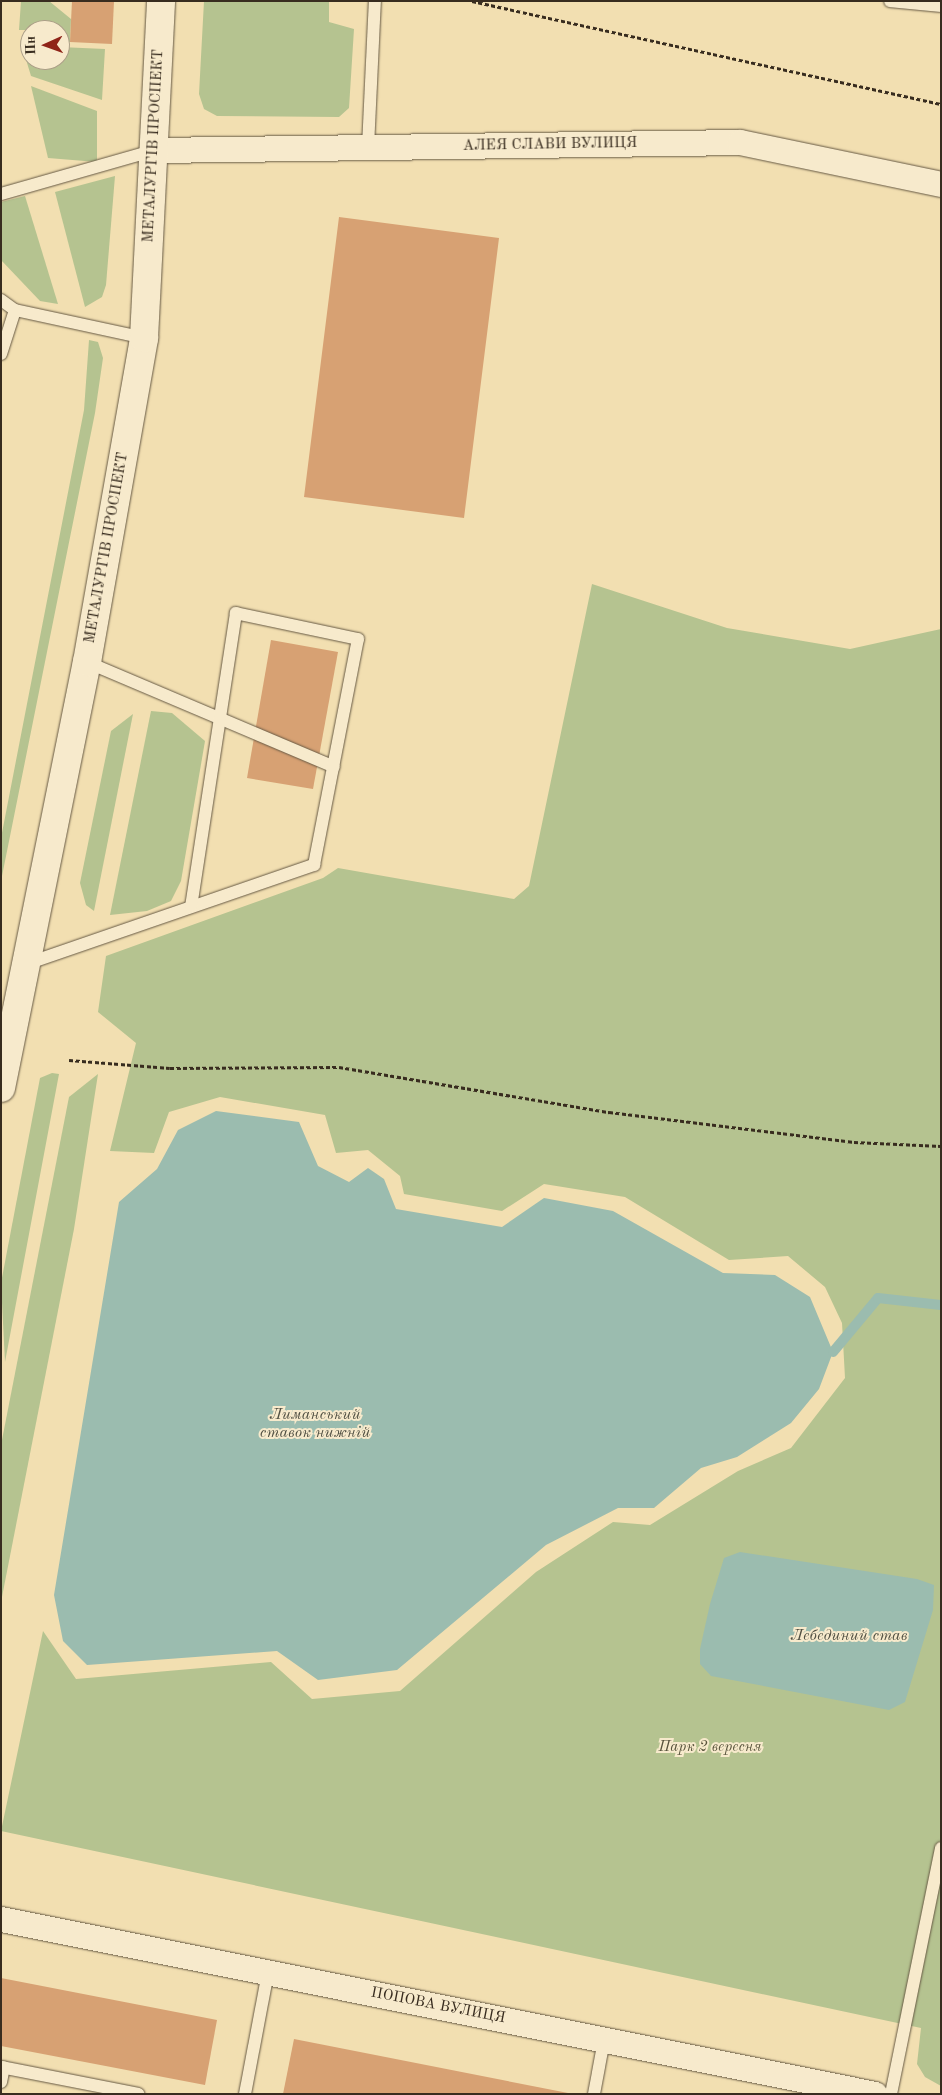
<!DOCTYPE html>
<meta charset="utf-8">
<style>
body{margin:0}
#map{position:relative;width:942px;height:2095px;overflow:hidden;background:#f2dfb1;font-family:"Old Standard TT",serif}
div>[style]{position:absolute}
.green>*{inset:0;background:#b5c390}
.water>*{inset:0;background:#9bbcaf}
.stream>*{height:10px;margin:-5px;padding:0 5px;transform-origin:5px;border-radius:5px;background:#9bbcaf}
.building>*{inset:0;background:#d7a173}
.path>*{height:3px;margin-top:-1.5px;transform-origin:0;background:repeating-linear-gradient(90deg,#382c1f 0 4px,transparent 0 6.5px)}
.roads{filter:drop-shadow(0 0 1px #665944) drop-shadow(0 0 1px #665944)}
.service>*{height:12px;margin:-6px;padding:0 6px;transform-origin:6px;border-radius:6px;background:#f7eacc}
.minor>*{height:25px;margin:-12.5px;padding:0 12.5px;transform-origin:12.5px;border-radius:12.5px;background:#f7eacc}
.tertiary>*{height:28px;margin:-14px;padding:0 14px;transform-origin:14px;border-radius:14px;background:#f7eacc}
span{translate:-50% -50%;white-space:nowrap;text-align:center;line-height:1.15;-webkit-text-stroke:4px #f7eacc;paint-order:stroke}
.street-label{font-size:15px;color:#382c1f}
.park-label{font-size:15px;color:#57523b;font-style:italic}
.water-label{font-size:16px;color:#515043;font-style:italic}
.frame{position:absolute;inset:0;border:2px solid #382c1f;pointer-events:none}
.north{position:absolute;left:20px;top:20px;width:50px;height:50px;box-sizing:border-box;background:#f7eacc;border:1px solid #ab9e87;border-radius:50%;rotate:268deg;font-size:14px;font-weight:700;line-height:20px;text-align:center;color:#382c1f}
.north::after{content:'';display:block;margin:auto;width:18px;height:22px;background:#8f2418;clip-path:polygon(50% 0,100% 100%,50% 72%,0 100%)}
</style>
<div id="map">
<div class="green">
<div style="clip-path:polygon(21px 1px,49px 1px,71px 19px,70px 42px,60px 40px,60px 30px,19px 30px)"></div>
<div style="clip-path:polygon(204px 1px,329px 1px,329px 22px,354px 29px,349px 108px,339px 117px,217px 116px,204px 109px,199px 94px)"></div>
<div style="clip-path:polygon(21px 43px,30px 44px,30px 60px,60px 60px,60px 47px,105px 49px,102px 100px,31px 76px)"></div>
<div style="clip-path:polygon(31px 86px,97px 111px,97px 162px,48px 158px)"></div>
<div style="clip-path:polygon(115px 176px,106px 285px,102px 297px,85px 307px,55px 192px)"></div>
<div style="clip-path:polygon(25px 196px,58px 304px,40px 301px,1px 260px,1px 202px)"></div>
<div style="clip-path:polygon(89px 340px,98px 342px,103px 358px,95px 413px,1px 881px,1px 838px,84px 410px)"></div>
<div style="clip-path:polygon(592px 584px,727px 628px,850px 649px,941px 629px,941px 2086px,925px 2077px,917px 2064px,921px 2028px,1px 1831px,43px 1631px,76px 1679px,271px 1662px,312px 1699px,400px 1691px,536px 1572px,613px 1522px,650px 1525px,738px 1471px,791px 1448px,845px 1378px,842px 1323px,825px 1287px,788px 1256px,729px 1260px,625px 1197px,544px 1184px,502px 1211px,404px 1194px,400px 1176px,368px 1150px,336px 1153px,325px 1115px,220px 1097px,169px 1112px,154px 1153px,110px 1151px,136px 1043px,98px 1012px,106px 956px,323px 878px,338px 868px,514px 899px,529px 886px)"></div>
<div style="clip-path:polygon(151px 711px,172px 713px,205px 741px,181px 881px,171px 901px,147px 911px,110px 915px)"></div>
<div style="clip-path:polygon(133px 714px,94px 911px,86px 905px,80px 883px,111px 731px)"></div>
<div style="clip-path:polygon(52px 1073px,59px 1074px,5px 1362px,1px 1283px,40px 1078px)"></div>
<div style="clip-path:polygon(98px 1074px,74px 1229px,1px 1602px,1px 1445px,69px 1097px)"></div>
</div>
<div class="water">
<div style="clip-path:polygon(216px 1111px,299px 1122px,318px 1166px,349px 1182px,368px 1168px,384px 1179px,396px 1209px,502px 1227px,544px 1198px,613px 1211px,723px 1273px,775px 1275px,810px 1297px,833px 1352px,819px 1389px,791px 1423px,737px 1457px,701px 1468px,654px 1508px,618px 1508px,546px 1545px,397px 1670px,318px 1680px,277px 1651px,87px 1665px,63px 1641px,54px 1595px,119px 1202px,157px 1169px,178px 1130px)"></div>
<div style="clip-path:polygon(740px 1552px,917px 1579px,934px 1585px,933px 1610px,905px 1702px,889px 1710px,711px 1676px,700px 1664px,700px 1649px,710px 1604px,724px 1558px)"></div>
</div>
<div class="stream">
<div style="left:833px;top:1352px;width:70px;rotate:-50.2deg"></div>
<div style="left:878px;top:1298px;width:63px;rotate:6.3deg"></div>
</div>
<div class="building">
<div style="clip-path:polygon(72px 1px,114px 1px,112px 44px,70px 42px)"></div>
<div style="clip-path:polygon(339px 217px,499px 238px,464px 518px,304px 497px)"></div>
<div style="clip-path:polygon(271px 640px,338px 652px,313px 789px,247px 778px)"></div>
<div style="clip-path:polygon(1px 1978px,217px 2020px,205px 2085px,1px 2046px)"></div>
<div style="clip-path:polygon(294px 2039px,568px 2093px,568px 2094px,283px 2094px)"></div>
</div>
<div class="path">
<div style="left:472px;top:1px;width:480px;rotate:12.4deg"></div>
<div style="left:69px;top:1060px;width:101px;rotate:4.5deg"></div>
<div style="left:170px;top:1068px;width:169px;rotate:-0.3deg"></div>
<div style="left:339px;top:1067px;width:274px;rotate:9.5deg"></div>
<div style="left:609px;top:1112px;width:247px;rotate:7deg"></div>
<div style="left:854px;top:1142px;width:87px;rotate:2.6deg"></div>
</div>
<div class="roads">
<div class="service">
<div style="left:890px;top:1px;width:51px;rotate:5.6deg"></div>
<div style="left:368px;top:147px;width:146px;rotate:-87.3deg"></div>
<div style="left:1px;top:194px;width:160px;rotate:-15.9deg"></div>
<div style="left:1px;top:300px;width:17px;rotate:36deg"></div>
<div style="left:15px;top:310px;width:132px;rotate:12.2deg"></div>
<div style="left:1px;top:354px;width:46px;rotate:-72.3deg"></div>
<div style="left:87px;top:662px;width:268px;rotate:23deg"></div>
<div style="left:26px;top:964px;width:305px;rotate:-19deg"></div>
<div style="left:314px;top:865px;width:230px;rotate:-79deg"></div>
<div style="left:358px;top:639px;width:125px;rotate:-168deg"></div>
<div style="left:236px;top:613px;width:297px;rotate:98.7deg"></div>
<div style="left:1px;top:2067px;width:140px;rotate:11.1deg"></div>
<div style="left:1px;top:2082px;width:15px;rotate:-79deg"></div>
<div style="left:245px;top:2094px;width:124px;rotate:-79.3deg"></div>
<div style="left:594px;top:2094px;width:55px;rotate:-79.5deg"></div>
<div style="left:891px;top:2094px;width:251px;rotate:-78.5deg"></div>
</div>
<div class="minor">
<div style="left:155px;top:150px;width:585px;rotate:-0.78deg"></div>
<div style="left:740px;top:142px;width:205px;rotate:11.8deg"></div>
<div style="left:1px;top:1919px;width:891px;rotate:11.32deg"></div>
</div>
<div class="tertiary">
<div style="left:1px;top:1088px;width:435px;rotate:-78.6deg"></div>
<div style="left:87px;top:662px;width:329px;rotate:-80deg"></div>
<div style="left:144px;top:338px;width:337px;rotate:-87.1deg"></div>
</div>
</div>
<div class="street-label">
<span style="left:550px;top:145px;rotate:-1deg">АЛЕЯ СЛАВИ ВУЛИЦЯ</span>
<span style="left:154px;top:146px;rotate:-87deg">МЕТАЛУРГІВ ПРОСПЕКТ</span>
<span style="left:107px;top:548px;rotate:-80deg">МЕТАЛУРГІВ ПРОСПЕКТ</span>
<span style="left:438px;top:2006px;rotate:11deg">ПОПОВА ВУЛИЦЯ</span>
</div>
<div class="park-label">
<span style="left:710px;top:1748px">Парк 2 вересня</span>
</div>
<div class="water-label">
<span style="left:315px;top:1424px">Лиманський<br>ставок нижній</span>
<span style="left:849px;top:1636px">Лебединий став</span>
</div>
<div class="frame"></div>
<div class="north">Пн</div>
</div>
